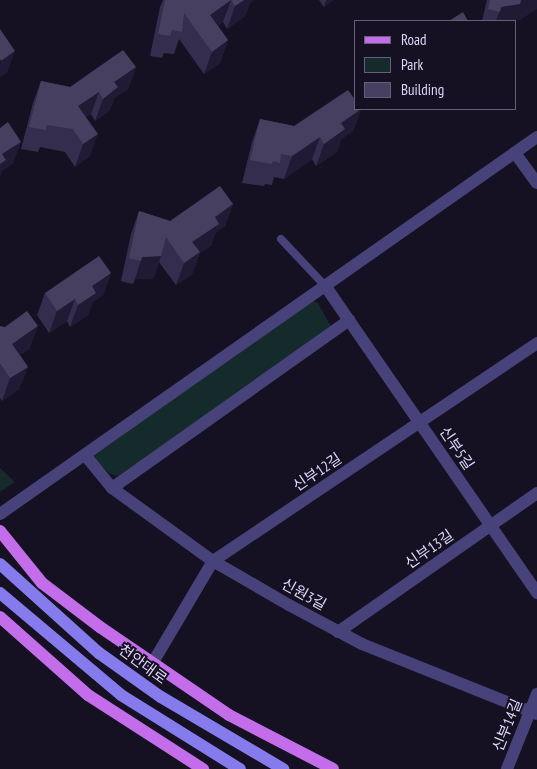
<!DOCTYPE html>
<meta charset="utf-8">
<style>
body{margin:0}
#map{position:relative;width:537px;height:769px;overflow:hidden;background:#151122;font-family:"PT Sans Narrow","Noto Sans KR",sans-serif}
div>[style]{position:absolute}
.green>*{inset:0;background:#152a2b}
.service>*{height:8px;margin:-4px;padding:0 4px;transform-origin:4px;border-radius:4px;background:#48427a}
.minor>*{height:12px;margin:-6px;padding:0 6px;transform-origin:6px;border-radius:6px;background:#48427a}
.secondary>*{height:12px;margin:-6px;padding:0 6px;transform-origin:6px;border-radius:6px;background:#857bed}
.primary>*{height:12px;margin:-6px;padding:0 6px;transform-origin:6px;border-radius:6px;background:#c36deb}
.wall>*{inset:0;background:#352d4d}
.shaded-wall>*{inset:0;background:#201a34}
.building>*{inset:0;background:#473f5f}
span{translate:-50% -50%;white-space:nowrap;text-align:center;line-height:1.15;-webkit-text-stroke:4px #151122;paint-order:stroke}
.street-label{font-size:15px;color:#ddd7f9}
.legend{position:absolute;left:354px;top:20px;width:162px;height:90px;box-sizing:border-box;background:#151122;border:1px solid #656078;margin:0;padding:6px 9px;list-style:none;font-size:15px;color:#ddd7f9}
.legend li{display:flex;align-items:center;gap:10px;height:25px}
.legend b{width:25px;border:1px solid #656078}
</style>
<div id="map">
<div class="green">
<div style="clip-path:polygon(313px 301px,318px 303px,332px 328px,118px 476px,110px 474px,94px 461px,94px 454px)"></div>
<div style="clip-path:polygon(0 468px,15px 482px,0 492px)"></div>
</div>
<div class="service">
<div style="left:281px;top:239px;width:66px;rotate:46.8deg"></div>
</div>
<div class="minor">
<div style="left:515px;top:153px;width:37px;rotate:54deg"></div>
<div style="left:326px;top:287px;width:372px;rotate:55.4deg"></div>
<div style="left:85px;top:455px;width:43px;rotate:50.7deg"></div>
<div style="left:112px;top:488px;width:125px;rotate:35.9deg"></div>
<div style="left:213px;top:561px;width:88px;rotate:30.1deg"></div>
<div style="left:289px;top:605px;width:83px;rotate:28.1deg"></div>
<div style="left:362px;top:644px;width:188px;rotate:21.8deg"></div>
<div style="left:112px;top:488px;width:291px;rotate:-35.3deg"></div>
<div style="left:0;top:514px;width:656px;rotate:-35.07deg"></div>
<div style="left:338px;top:632px;width:243px;rotate:-34.9deg"></div>
<div style="left:152px;top:664px;width:120px;rotate:-59.4deg"></div>
<div style="left:213px;top:561px;width:391px;rotate:-33.9deg"></div>
<div style="left:507px;top:769px;width:81px;rotate:-68.2deg"></div>
</div>
<div class="secondary">
<div style="left:0;top:564px;width:133px;rotate:42deg"></div>
<div style="left:99px;top:653px;width:76px;rotate:35.4deg"></div>
<div style="left:161px;top:697px;width:142px;rotate:30.5deg"></div>
<div style="left:0;top:593px;width:158px;rotate:40.1deg"></div>
<div style="left:121px;top:695px;width:140px;rotate:31.9deg"></div>
</div>
<div class="primary">
<div style="left:0;top:531px;width:67px;rotate:51.1deg"></div>
<div style="left:42px;top:583px;width:73px;rotate:37.2deg"></div>
<div style="left:100px;top:627px;width:156px;rotate:34.3deg"></div>
<div style="left:229px;top:715px;width:117px;rotate:27.4deg"></div>
<div style="left:0;top:617px;width:118px;rotate:41.6deg"></div>
<div style="left:88px;top:695px;width:137px;rotate:32.8deg"></div>
</div>
<div class="wall">
<div style="clip-path:polygon(163px 0,254px 0,250px 3px,245px 16px,227px 29px,223px 22px,218px 26px,228px 40px,220px 63px,204px 74px,179px 39px,174px 54px,164px 53px,162px 58px,150px 56px,160px 7px)"></div>
<div style="clip-path:polygon(319px 0,333px 0,324px 7px)"></div>
<div style="clip-path:polygon(487px 0,537px 0,520px 20px,515px 20px,514px 21px,482px 21px)"></div>
<div style="clip-path:polygon(136px 67px,128px 89px,114px 98px,110px 110px,95px 121px,91px 114px,86px 117px,90px 156px,75px 167px,65px 152px,40px 147px,38px 152px,21px 149px,33px 103px,41px 81px,70px 87px)"></div>
<div style="clip-path:polygon(361px 109px,353px 131px,341px 139px,337px 152px,316px 166px,312px 159px,284px 179px,274px 177px,272px 185px,265px 184px,264px 186px,242px 183px,252px 142px,260px 119px,294px 126px)"></div>
<div style="clip-path:polygon(233px 204px,225px 226px,215px 233px,211px 246px,200px 253px,192px 274px,176px 285px,159px 262px,153px 279px,135px 279px,133px 284px,121px 281px,131px 234px,139px 211px,170px 221px)"></div>
<div style="clip-path:polygon(111px 273px,103px 295px,93px 302px,88px 315px,70px 327px,67px 321px,49px 333px,37px 315px,45px 293px)"></div>
<div style="clip-path:polygon(0 326px,30px 348px,20px 355px,28px 367px,19px 389px,2px 401px,0 398px)"></div>
</div>
<div class="shaded-wall">
<div style="clip-path:polygon(231px 0,223px 22px,201px 37px,210px 15px)"></div>
<div style="clip-path:polygon(244px 0,254px 0,250px 3px,245px 16px,227px 29px,235px 6px)"></div>
<div style="clip-path:polygon(326px 0,333px 0,324px 7px)"></div>
<div style="clip-path:polygon(521px 0,537px 0,537px 9px,520px 20px,515px 20px,514px 21px,496px 21px,501px 7px)"></div>
<div style="clip-path:polygon(228px 40px,220px 63px,204px 74px,212px 52px)"></div>
<div style="clip-path:polygon(15px 51px,7px 73px,0 78px,0 64px,1px 61px)"></div>
<div style="clip-path:polygon(136px 67px,128px 89px,114px 98px,110px 110px,95px 121px,103px 99px,114px 82px)"></div>
<div style="clip-path:polygon(99px 92px,91px 114px,70px 128px,78px 106px)"></div>
<div style="clip-path:polygon(361px 109px,353px 131px,341px 139px,337px 152px,316px 166px,324px 144px,341px 123px)"></div>
<div style="clip-path:polygon(98px 134px,90px 156px,75px 167px,83px 144px)"></div>
<div style="clip-path:polygon(320px 137px,312px 159px,284px 179px,292px 156px)"></div>
<div style="clip-path:polygon(21px 142px,13px 164px,2px 171px,0 177px,0 161px,2px 154px)"></div>
<div style="clip-path:polygon(233px 204px,225px 226px,215px 233px,211px 246px,200px 253px,192px 274px,176px 285px,192px 242px,215px 217px)"></div>
<div style="clip-path:polygon(161px 256px,153px 279px,135px 279px,142px 257px)"></div>
<div style="clip-path:polygon(111px 273px,103px 295px,93px 302px,88px 315px,70px 327px,78px 305px,92px 286px)"></div>
<div style="clip-path:polygon(75px 299px,67px 321px,49px 333px,57px 311px)"></div>
<div style="clip-path:polygon(38px 326px,30px 348px,4px 366px,12px 344px)"></div>
<div style="clip-path:polygon(28px 367px,19px 389px,2px 401px,10px 378px)"></div>
</div>
<div class="building">
<div style="clip-path:polygon(165px 0,231px 0,210px 15px,228px 40px,212px 52px,184px 13px,182px 32px,172px 30px,170px 36px,158px 34px)"></div>
<div style="clip-path:polygon(231px 0,244px 0,235px 6px)"></div>
<div style="clip-path:polygon(490px 0,521px 0,520px 4px,501px 7px,500px 12px,488px 9px)"></div>
<div style="clip-path:polygon(463px 12px,468px 21px,449px 21px)"></div>
<div style="clip-path:polygon(0 29px,15px 51px,1px 61px,0 59px)"></div>
<div style="clip-path:polygon(123px 50px,136px 67px,114px 82px,118px 87px,103px 99px,99px 92px,78px 106px,98px 134px,83px 144px,73px 129px,47px 125px,46px 130px,29px 127px,41px 81px,70px 87px)"></div>
<div style="clip-path:polygon(348px 90px,356px 101px,356px 109px,361px 109px,341px 123px,345px 129px,324px 144px,320px 137px,292px 156px,281px 154px,280px 163px,273px 161px,272px 164px,250px 160px,260px 119px,294px 126px)"></div>
<div style="clip-path:polygon(8px 122px,21px 142px,2px 154px,6px 160px,0 164px,0 128px)"></div>
<div style="clip-path:polygon(220px 186px,233px 204px,215px 217px,219px 224px,192px 242px,200px 252px,184px 263px,166px 237px,161px 256px,142px 257px,141px 261px,129px 258px,139px 211px,170px 221px)"></div>
<div style="clip-path:polygon(99px 256px,111px 273px,92px 286px,96px 293px,78px 305px,75px 299px,57px 311px,45px 293px)"></div>
<div style="clip-path:polygon(27px 311px,38px 326px,12px 344px,28px 367px,10px 378px,0 363px,0 326px,5px 327px)"></div>
</div>
<div class="street-label">
<span style="left:457px;top:448px;rotate:56deg">신부5길</span>
<span style="left:317px;top:472px;rotate:-34deg">신부12길</span>
<span style="left:429px;top:549px;rotate:-35deg">신부13길</span>
<span style="left:304px;top:594px;rotate:29deg">신원3길</span>
<span style="left:143px;top:664px;rotate:36deg">천안대로</span>
<span style="left:507px;top:725px;rotate:-68deg">신부14길</span>
</div>
<ul class="legend">
<li><b style="height:6px;background:#c36deb"></b>Road</li>
<li><b style="height:14px;background:#152a2b"></b>Park</li>
<li><b style="height:14px;background:#473f5f"></b>Building</li>
</ul>
</div>
